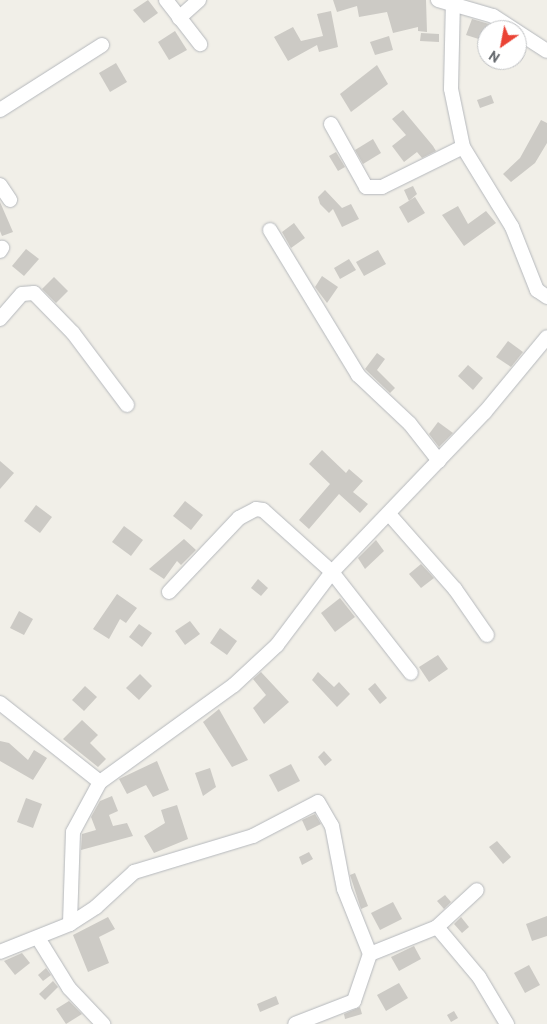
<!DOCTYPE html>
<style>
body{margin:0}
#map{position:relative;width:547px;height:1024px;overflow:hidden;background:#f1efe8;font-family:"PT Sans",sans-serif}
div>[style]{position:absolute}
.building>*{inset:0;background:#cccac5}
.roads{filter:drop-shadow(0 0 1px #b5b8bc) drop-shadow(0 0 1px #b5b8bc)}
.minor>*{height:14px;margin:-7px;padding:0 7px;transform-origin:7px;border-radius:7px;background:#fff}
span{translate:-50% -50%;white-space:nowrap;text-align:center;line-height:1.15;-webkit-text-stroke:5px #fff;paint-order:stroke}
.north{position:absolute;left:477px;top:20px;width:50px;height:50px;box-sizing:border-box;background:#fff;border:1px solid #bfc1c3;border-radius:50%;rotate:213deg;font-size:14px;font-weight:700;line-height:20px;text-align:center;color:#5f6368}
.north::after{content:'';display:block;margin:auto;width:18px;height:22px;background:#ea4335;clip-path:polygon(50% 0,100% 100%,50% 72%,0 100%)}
</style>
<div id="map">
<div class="building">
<div style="clip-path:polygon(148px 0,158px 13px,144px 23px,133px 10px)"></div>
<div style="clip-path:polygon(333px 0,426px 0,427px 32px,418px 31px,418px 27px,393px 33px,387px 12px,359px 17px,357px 6px,337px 12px)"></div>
<div style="clip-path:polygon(331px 11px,338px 47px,319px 52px,317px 45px,288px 61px,274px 37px,293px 27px,301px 41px,323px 36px,317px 14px)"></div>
<div style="clip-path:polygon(472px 19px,489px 24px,496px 30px,487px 30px,485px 41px,466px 35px)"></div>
<div style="clip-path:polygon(175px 31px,187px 50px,169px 60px,158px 42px)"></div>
<div style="clip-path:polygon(421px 33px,439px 34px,439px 42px,420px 41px)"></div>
<div style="clip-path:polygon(389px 36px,393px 50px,375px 55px,370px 42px)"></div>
<div style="clip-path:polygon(116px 63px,127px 82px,110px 92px,99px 73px)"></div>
<div style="clip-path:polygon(377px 65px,388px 84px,351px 112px,340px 94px)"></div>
<div style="clip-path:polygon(491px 95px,494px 103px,480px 108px,477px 100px)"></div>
<div style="clip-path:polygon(403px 110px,433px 146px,436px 151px,422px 158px,417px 152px,404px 162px,392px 146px,406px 135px,392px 119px)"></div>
<div style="clip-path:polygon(541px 120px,547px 123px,547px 143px,535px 163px,511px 182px,503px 174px,520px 158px)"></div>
<div style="clip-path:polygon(373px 139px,381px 153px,363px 164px,355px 150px)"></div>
<div style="clip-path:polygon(336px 152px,345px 167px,338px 171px,329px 156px)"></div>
<div style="clip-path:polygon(413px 186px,417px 194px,409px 201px,404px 190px)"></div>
<div style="clip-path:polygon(325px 190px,342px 208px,351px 204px,359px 219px,342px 227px,333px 209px,329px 213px,320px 204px,318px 197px)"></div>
<div style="clip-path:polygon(415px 197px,425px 213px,408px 223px,399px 207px)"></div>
<div style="clip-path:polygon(0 202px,13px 232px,2px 236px,0 231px)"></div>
<div style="clip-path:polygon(458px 206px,468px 224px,486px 211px,496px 223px,464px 246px,442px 215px)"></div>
<div style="clip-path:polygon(294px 223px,305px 238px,291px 248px,282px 232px)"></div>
<div style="clip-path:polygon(26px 249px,39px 259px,24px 276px,12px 266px)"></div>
<div style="clip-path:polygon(378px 250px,386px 264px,364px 276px,356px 262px)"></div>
<div style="clip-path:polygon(349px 259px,356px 270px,340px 279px,334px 268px)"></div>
<div style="clip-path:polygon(322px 276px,338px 287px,327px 303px,315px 287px)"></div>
<div style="clip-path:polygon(54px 277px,68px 291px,56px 303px,42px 289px)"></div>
<div style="clip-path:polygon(508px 341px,523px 352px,511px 367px,496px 357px)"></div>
<div style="clip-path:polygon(377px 353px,385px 359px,377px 370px,395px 388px,390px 393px,365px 369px)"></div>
<div style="clip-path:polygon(468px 365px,483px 378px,473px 390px,458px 376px)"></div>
<div style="clip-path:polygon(438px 422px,453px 433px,439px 447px,429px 434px)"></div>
<div style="clip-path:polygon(322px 450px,346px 473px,349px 469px,363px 481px,353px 492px,368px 504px,360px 513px,339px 494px,309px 529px,299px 520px,330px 484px,309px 464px)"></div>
<div style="clip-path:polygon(0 461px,14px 473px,0 489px)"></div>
<div style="clip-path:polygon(185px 501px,203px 515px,191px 530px,173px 516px)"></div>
<div style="clip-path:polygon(36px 505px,52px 517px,40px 533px,24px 521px)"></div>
<div style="clip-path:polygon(124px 526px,143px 540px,131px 556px,112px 542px)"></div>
<div style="clip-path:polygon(184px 539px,196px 550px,181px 565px,177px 561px,164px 579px,149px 569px)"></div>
<div style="clip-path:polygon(376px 540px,384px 551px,365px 569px,358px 558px)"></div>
<div style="clip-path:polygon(421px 564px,434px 578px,421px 588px,409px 574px)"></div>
<div style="clip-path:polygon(258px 579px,268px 588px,261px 596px,251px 588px)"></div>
<div style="clip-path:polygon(117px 594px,137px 608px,126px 623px,120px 619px,109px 639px,93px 629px)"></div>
<div style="clip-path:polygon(340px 598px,355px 617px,335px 632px,321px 613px)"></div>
<div style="clip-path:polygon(19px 611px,33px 619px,24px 635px,10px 628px)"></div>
<div style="clip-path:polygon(190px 621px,200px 634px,185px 645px,175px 631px)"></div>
<div style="clip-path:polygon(139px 624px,152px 633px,142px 647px,129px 637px)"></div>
<div style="clip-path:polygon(220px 628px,237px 641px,227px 655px,210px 643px)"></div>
<div style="clip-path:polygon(438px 655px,448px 669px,429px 682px,419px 667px)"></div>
<div style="clip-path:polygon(261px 672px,289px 702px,264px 724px,253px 708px,266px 695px,253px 679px)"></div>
<div style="clip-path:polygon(318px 672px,334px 687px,339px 682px,350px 694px,337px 707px,312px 680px)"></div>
<div style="clip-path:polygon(140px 674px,152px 686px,139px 700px,126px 688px)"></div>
<div style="clip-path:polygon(375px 683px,387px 698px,380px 704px,368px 689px)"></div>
<div style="clip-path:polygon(85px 686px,97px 697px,84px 711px,72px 700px)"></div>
<div style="clip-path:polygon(219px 709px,248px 760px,232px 767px,203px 722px)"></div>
<div style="clip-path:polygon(82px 720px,98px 735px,90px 743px,106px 759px,98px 767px,63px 739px)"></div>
<div style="clip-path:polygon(0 741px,9px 743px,28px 760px,34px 750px,47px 758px,33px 780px,0 761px)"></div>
<div style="clip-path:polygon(324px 751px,332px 760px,325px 766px,318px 757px)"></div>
<div style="clip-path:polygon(157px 761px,169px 790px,153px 797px,146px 785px,127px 794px,119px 779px)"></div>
<div style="clip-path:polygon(291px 764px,300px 781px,278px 792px,269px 775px)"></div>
<div style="clip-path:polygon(210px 768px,216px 787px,203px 796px,195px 773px)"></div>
<div style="clip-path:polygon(112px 796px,118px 811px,109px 815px,113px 826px,127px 823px,133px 836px,81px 850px,82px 834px,96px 830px,91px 817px,100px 801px)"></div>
<div style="clip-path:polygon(26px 798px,42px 804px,33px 828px,17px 822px)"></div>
<div style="clip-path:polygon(177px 805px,188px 839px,154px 853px,144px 836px,165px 823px,161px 810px)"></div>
<div style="clip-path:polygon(315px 814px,321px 824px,307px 831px,302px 820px)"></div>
<div style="clip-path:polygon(497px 841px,511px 857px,503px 864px,489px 847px)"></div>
<div style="clip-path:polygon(309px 852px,313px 859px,302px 865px,299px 857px)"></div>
<div style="clip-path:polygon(355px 873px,368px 906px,361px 909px,350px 875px)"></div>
<div style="clip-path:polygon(445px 895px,451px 902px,444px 909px,437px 901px)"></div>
<div style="clip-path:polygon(393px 902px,402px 919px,380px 930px,371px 913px)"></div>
<div style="clip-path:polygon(547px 916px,547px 936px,532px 941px,526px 924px)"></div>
<div style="clip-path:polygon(108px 917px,115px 929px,99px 937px,109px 963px,88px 972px,73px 935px)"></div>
<div style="clip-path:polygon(461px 917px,469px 927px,462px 933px,454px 924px)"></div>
<div style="clip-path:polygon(414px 946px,421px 959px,399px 971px,391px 957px)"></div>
<div style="clip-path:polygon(22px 953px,30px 963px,15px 975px,4px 961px)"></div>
<div style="clip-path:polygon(529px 965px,540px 985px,525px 993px,514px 973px)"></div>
<div style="clip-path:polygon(46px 968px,51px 975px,43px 981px,38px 975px)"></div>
<div style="clip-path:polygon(53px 981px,58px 987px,45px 1000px,39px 994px)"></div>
<div style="clip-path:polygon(399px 983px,408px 998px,386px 1011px,377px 995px)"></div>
<div style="clip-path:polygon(276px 996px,279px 1004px,260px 1012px,257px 1004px)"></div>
<div style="clip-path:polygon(69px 1001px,82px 1014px,66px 1024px,56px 1009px)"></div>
<div style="clip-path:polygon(360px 1007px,362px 1014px,345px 1019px,344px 1014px)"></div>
<div style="clip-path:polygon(454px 1011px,458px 1018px,451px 1022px,447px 1015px)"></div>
</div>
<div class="roads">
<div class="minor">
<div style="left:166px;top:0;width:56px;rotate:52.3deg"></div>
<div style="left:438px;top:0;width:57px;rotate:16.2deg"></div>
<div style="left:493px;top:16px;width:64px;rotate:32.9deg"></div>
<div style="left:453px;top:0;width:89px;rotate:91.3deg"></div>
<div style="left:451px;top:89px;width:59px;rotate:78.3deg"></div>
<div style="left:179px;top:18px;width:27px;rotate:-42deg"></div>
<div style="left:0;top:110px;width:121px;rotate:-32.5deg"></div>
<div style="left:331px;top:124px;width:72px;rotate:60.9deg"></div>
<div style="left:366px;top:187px;width:16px"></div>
<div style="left:382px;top:187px;width:90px;rotate:-26.3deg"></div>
<div style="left:463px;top:147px;width:94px;rotate:58.5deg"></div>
<div style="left:512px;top:227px;width:68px;rotate:68.4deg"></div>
<div style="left:537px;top:290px;width:12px;rotate:35deg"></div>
<div style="left:0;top:185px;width:18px;rotate:56deg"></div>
<div style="left:270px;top:230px;width:170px;rotate:58.7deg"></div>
<div style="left:358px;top:375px;width:71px;rotate:43.3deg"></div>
<div style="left:410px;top:424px;width:47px;rotate:51.9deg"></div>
<div style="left:0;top:251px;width:4px;rotate:-56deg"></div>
<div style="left:0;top:319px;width:33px;rotate:-49deg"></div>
<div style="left:22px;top:294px;width:12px;rotate:-5deg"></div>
<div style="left:34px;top:293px;width:56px;rotate:45.7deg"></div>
<div style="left:73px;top:333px;width:90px;rotate:53.1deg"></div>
<div style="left:389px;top:514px;width:100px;rotate:48.7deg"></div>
<div style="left:455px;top:589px;width:56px;rotate:55.2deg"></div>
<div style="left:169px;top:592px;width:102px;rotate:-46.6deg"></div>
<div style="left:239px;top:518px;width:19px;rotate:-28deg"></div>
<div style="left:256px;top:509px;width:7px;rotate:8deg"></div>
<div style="left:263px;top:510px;width:93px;rotate:41.9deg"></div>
<div style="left:332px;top:572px;width:128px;rotate:52deg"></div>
<div style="left:0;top:703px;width:127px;rotate:38.3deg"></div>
<div style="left:100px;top:782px;width:57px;rotate:118.4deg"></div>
<div style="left:73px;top:832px;width:92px;rotate:91.9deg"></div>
<div style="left:70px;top:924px;width:75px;rotate:158.2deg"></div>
<div style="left:100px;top:782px;width:165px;rotate:-35.9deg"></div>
<div style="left:234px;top:685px;width:59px;rotate:-42.9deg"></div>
<div style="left:277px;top:645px;width:91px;rotate:-53deg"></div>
<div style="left:332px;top:572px;width:221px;rotate:-46.3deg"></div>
<div style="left:485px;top:412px;width:97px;rotate:-50.4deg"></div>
<div style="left:70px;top:924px;width:31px;rotate:-33deg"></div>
<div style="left:96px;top:907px;width:52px;rotate:-42.6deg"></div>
<div style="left:134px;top:872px;width:124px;rotate:-16.8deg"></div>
<div style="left:253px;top:836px;width:73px;rotate:-27.6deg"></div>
<div style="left:318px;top:802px;width:28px;rotate:60deg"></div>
<div style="left:332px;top:826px;width:64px;rotate:79.2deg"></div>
<div style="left:344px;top:889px;width:70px;rotate:68.2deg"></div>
<div style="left:370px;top:954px;width:50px;rotate:108.8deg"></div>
<div style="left:354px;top:1001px;width:63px;rotate:158.7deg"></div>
<div style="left:437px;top:927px;width:54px;rotate:-42.8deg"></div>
<div style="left:38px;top:938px;width:59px;rotate:58.2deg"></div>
<div style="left:69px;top:988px;width:50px;rotate:46.6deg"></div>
<div style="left:370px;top:954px;width:72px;rotate:-21.9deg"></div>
<div style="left:437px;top:927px;width:65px;rotate:50deg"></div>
<div style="left:479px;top:977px;width:55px;rotate:59.2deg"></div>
</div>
</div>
<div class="north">N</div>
</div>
